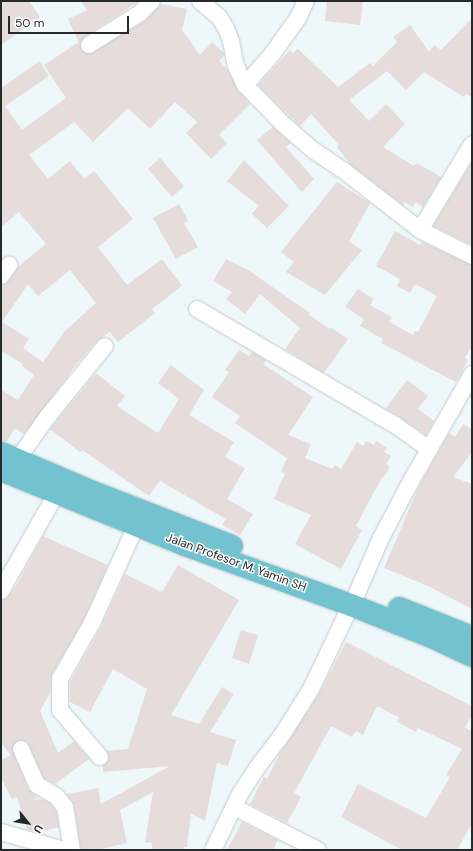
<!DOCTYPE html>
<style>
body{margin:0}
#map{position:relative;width:473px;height:851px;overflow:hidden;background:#eef7f9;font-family:"DM Sans",sans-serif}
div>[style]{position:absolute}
.building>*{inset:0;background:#e5dcdb}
.roads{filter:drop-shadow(0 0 1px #c0c9cb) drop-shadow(0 0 1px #c0c9cb)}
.minor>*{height:16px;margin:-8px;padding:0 8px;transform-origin:8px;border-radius:8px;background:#fff}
.trunk>*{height:22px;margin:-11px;padding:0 11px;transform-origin:11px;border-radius:11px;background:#72c2cf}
span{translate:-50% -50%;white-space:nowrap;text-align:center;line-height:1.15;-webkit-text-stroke:3px #fff;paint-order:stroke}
.street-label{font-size:12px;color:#26292a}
.frame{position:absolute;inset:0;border:2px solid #26292a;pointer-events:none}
.north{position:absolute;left:8px;top:803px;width:40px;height:40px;-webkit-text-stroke:3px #fff;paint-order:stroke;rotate:120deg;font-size:11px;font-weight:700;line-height:16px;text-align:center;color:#26292a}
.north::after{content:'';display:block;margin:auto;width:14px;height:18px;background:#26292a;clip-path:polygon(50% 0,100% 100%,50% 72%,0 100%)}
.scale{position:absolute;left:8px;top:16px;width:121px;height:18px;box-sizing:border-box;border:2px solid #26292a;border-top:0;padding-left:5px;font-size:12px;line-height:14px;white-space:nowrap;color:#26292a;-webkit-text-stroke:3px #fff;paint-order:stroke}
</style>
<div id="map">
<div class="building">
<div style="clip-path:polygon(1px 1px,29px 1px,40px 17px,1px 45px)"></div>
<div style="clip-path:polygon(evenodd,81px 1px,139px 1px,84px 37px,80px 46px,81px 50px,89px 54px,145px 21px,161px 4px,187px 9px,182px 30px,200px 55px,212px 42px,224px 53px,224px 56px,219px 61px,227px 69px,238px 91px,250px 104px,219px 135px,227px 143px,211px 159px,186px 133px,197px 122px,175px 102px,150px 129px,128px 108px,93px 142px,74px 122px,29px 155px,48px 179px,70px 161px,84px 179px,94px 171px,133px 219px,98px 247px,127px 285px,162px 259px,182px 286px,152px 309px,155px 313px,118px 342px,110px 332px,98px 340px,80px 360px,24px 434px,15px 428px,6px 442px,1px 441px,1px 390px,18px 400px,34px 375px,22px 366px,23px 364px,1px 351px,1px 285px,8px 282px,18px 267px,46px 244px,19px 212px,1px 227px,1px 88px,40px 61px,49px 76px,5px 106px,22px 130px,66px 98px,44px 65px,79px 42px,68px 19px,87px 10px,81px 1px,70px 270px,96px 303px,64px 332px,43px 362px,23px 348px,29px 339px,2px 322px,28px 284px,38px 296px,70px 270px)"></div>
<div style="clip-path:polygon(327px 1px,363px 1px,360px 25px,325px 21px)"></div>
<div style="clip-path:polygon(472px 18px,472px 97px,466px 94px,464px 97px,424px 72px,406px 90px,387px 71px,349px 100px,369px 121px,386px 104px,405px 124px,383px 147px,414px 166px,417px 163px,441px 177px,423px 207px,416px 202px,413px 207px,405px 202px,403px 205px,351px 165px,337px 147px,339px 145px,311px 114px,300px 126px,258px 85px,290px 50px,293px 53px,298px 49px,338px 87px,370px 63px,373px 66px,397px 42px,393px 37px,410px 25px,429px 52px,434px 45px,441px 50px)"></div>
<div style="clip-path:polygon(273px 127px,291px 143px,286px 147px,314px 179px,302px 192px,257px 140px)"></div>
<div style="clip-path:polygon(160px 158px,184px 186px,172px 197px,148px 169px)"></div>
<div style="clip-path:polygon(244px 160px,289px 206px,267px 228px,252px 214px,259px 206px,227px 181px)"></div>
<div style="clip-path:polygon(472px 162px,472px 245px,433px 226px)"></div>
<div style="clip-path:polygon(337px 182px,370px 203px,349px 242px,362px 250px,325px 295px,286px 272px,294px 262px,281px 252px)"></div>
<div style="clip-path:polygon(179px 204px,188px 221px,184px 223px,198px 247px,176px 259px,153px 218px)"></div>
<div style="clip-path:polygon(395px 231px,420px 245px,422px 242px,472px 265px,472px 346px,465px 358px,468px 360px,456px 382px,381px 343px,383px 339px,360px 326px,364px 319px,345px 307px,358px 289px,374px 299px,370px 305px,392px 317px,389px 322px,413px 335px,415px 331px,418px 332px,437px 296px,415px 284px,410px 293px,397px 286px,400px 279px,376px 266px)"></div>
<div style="clip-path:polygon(226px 259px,248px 270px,310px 313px,309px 315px,330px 329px,331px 328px,348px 339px,324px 373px,285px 349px,300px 328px,260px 294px,245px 314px,226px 299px,232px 292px,213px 281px)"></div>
<div style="clip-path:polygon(239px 350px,249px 356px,252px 352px,266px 360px,263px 364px,313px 397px,288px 435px,311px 444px,305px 458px,332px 469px,335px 465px,341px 469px,357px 442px,363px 446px,366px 441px,374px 445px,376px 441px,387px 448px,384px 452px,391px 456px,386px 464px,390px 467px,383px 478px,382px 477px,356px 526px,362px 530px,341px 569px,295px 544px,311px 515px,274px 499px,285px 473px,281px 472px,287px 458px,235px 423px,240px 416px,212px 397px,229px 372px,225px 370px)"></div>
<div style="clip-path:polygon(171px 365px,204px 390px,189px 415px,234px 442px,225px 457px,245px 468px,227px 499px,253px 514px,240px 535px,222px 525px,226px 519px,160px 481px,149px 496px,82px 450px,80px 452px,50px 429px,96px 373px,125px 396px,117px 406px,158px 433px,179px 399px,158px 383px)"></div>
<div style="clip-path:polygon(407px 380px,428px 396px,418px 409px,434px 421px,426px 435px,386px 408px)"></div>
<div style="clip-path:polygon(463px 424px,472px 429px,472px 452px,453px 477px,472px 484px,472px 609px,428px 586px,384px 568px,419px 486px,449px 433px,455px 437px)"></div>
<div style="clip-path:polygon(43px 536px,108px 565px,84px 619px,52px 674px,50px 693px,40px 711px,58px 753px,74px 741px,89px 759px,55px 784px,44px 778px,27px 742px,18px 740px,12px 748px,28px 789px,38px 797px,33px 800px,42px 799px,50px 803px,56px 811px,59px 827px,38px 833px,27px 829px,17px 797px,12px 799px,1px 778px,1px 760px,11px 755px,1px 743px,1px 600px,6px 599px,16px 586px)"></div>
<div style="clip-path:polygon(178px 565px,239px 600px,171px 715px,199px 724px,222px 687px,234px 694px,210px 732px,236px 740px,228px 766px,217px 763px,205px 821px,191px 814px,187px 847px,184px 847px,184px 850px,152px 850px,152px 843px,145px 842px,153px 792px,120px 810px,127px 843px,96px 850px,81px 850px,74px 805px,67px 794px,98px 788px,101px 804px,170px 766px,103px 772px,103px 766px,109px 760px,107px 751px,128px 749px,147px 689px,113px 669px,90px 712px,70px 702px,70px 682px,101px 627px,125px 574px,162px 592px)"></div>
<div style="clip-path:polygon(241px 630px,258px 635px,249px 664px,232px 658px)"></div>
<div style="clip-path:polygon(346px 642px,472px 706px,472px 715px,465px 728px,472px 731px,472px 823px,457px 850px,402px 850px,341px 817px,358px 784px,426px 818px,450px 777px,446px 775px,462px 749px,418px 728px,416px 732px,397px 722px,400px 718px,377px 706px,363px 735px,356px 731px,352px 737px,331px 726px,294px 793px,301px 797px,287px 823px,250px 804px,264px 777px,267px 779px,280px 753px,319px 694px)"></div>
<div style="clip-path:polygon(242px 822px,278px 840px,273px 850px,227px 850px)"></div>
</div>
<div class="roads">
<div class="minor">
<div style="left:200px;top:1px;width:25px;rotate:40deg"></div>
<div style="left:219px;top:17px;width:13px;rotate:58deg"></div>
<div style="left:226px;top:28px;width:14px;rotate:69deg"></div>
<div style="left:231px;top:41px;width:25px;rotate:79deg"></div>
<div style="left:236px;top:66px;width:21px;rotate:65deg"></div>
<div style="left:245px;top:85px;width:54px;rotate:45.7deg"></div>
<div style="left:283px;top:124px;width:40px;rotate:41deg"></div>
<div style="left:313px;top:150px;width:36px;rotate:34deg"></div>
<div style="left:343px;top:170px;width:98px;rotate:37.9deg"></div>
<div style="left:420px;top:230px;width:58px;rotate:26.6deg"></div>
<div style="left:89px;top:45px;width:60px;rotate:-32.1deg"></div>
<div style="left:140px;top:13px;width:17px;rotate:-45deg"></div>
<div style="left:245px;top:85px;width:43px;rotate:-48.8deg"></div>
<div style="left:273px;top:53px;width:43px;rotate:-54.5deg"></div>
<div style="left:298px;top:18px;width:19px;rotate:-65deg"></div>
<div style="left:420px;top:230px;width:100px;rotate:-58.8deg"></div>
<div style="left:1px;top:276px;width:14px;rotate:-54deg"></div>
<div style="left:197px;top:309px;width:229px;rotate:30.4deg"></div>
<div style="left:395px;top:425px;width:42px;rotate:35.2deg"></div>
<div style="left:17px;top:460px;width:54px;rotate:-54.8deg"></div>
<div style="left:48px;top:416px;width:90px;rotate:-50.8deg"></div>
<div style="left:1px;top:591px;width:112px;rotate:-60.4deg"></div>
<div style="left:357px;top:593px;width:60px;rotate:-66.4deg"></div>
<div style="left:381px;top:538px;width:64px;rotate:-62.2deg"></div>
<div style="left:411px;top:481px;width:123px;rotate:-60.3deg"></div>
<div style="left:21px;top:749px;width:39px;rotate:66deg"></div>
<div style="left:37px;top:785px;width:22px;rotate:30deg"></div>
<div style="left:56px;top:796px;width:14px;rotate:51deg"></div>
<div style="left:65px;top:807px;width:44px;rotate:80.8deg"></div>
<div style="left:100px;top:757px;width:62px;rotate:-130.4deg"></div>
<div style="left:60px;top:710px;width:31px;rotate:-90deg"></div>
<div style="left:60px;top:679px;width:64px;rotate:-60.3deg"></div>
<div style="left:92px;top:623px;width:107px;rotate:-65.6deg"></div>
<div style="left:234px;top:807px;width:94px;rotate:27.1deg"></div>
<div style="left:1px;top:832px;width:66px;rotate:15.9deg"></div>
<div style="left:213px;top:850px;width:62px;rotate:-64.3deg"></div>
<div style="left:240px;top:794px;width:31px;rotate:-57deg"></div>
<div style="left:257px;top:768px;width:45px;rotate:-53.1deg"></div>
<div style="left:284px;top:732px;width:51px;rotate:-57.9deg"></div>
<div style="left:311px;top:689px;width:93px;rotate:-64.5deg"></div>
</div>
<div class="trunk">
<div style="left:1px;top:453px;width:100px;rotate:23deg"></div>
<div style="left:93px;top:492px;width:149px;rotate:21.2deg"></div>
<div style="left:1px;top:470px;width:199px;rotate:22.2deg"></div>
<div style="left:185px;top:545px;width:177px;rotate:19.9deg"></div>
<div style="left:351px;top:605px;width:87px;rotate:21.6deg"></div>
<div style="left:432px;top:637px;width:44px;rotate:25.4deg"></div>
<div style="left:399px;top:608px;width:79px;rotate:21.7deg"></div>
</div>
</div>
<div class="street-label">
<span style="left:236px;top:563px;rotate:20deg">Jalan Profesor M. Yamin SH</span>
</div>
<div class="frame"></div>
<div class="north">U</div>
<div class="scale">50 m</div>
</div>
